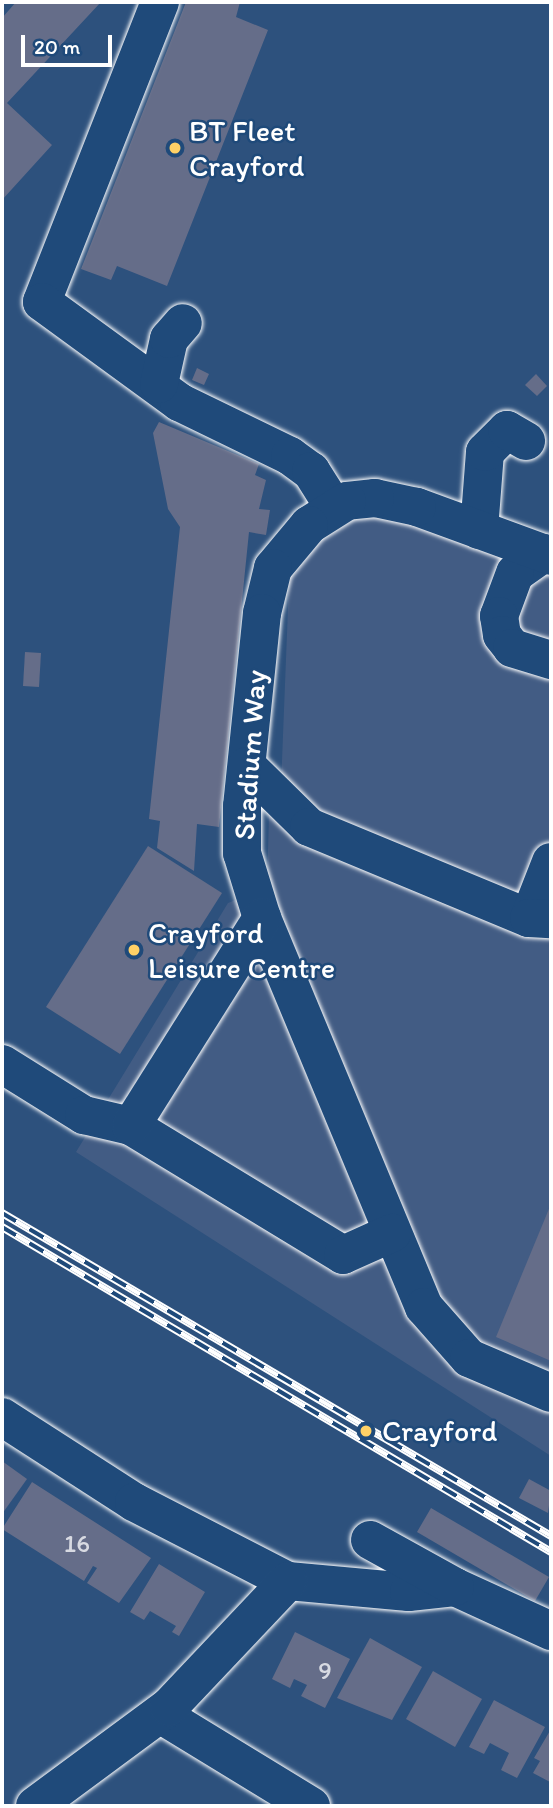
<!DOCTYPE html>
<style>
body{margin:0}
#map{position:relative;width:553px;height:1808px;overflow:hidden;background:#2d517d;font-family:Itim,sans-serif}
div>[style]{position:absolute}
.built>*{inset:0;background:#425c84}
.building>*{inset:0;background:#656d89}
.roads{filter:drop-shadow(0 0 2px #fff) drop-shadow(0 0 2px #fff)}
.minor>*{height:38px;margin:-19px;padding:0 19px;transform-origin:19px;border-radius:19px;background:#1f4a7a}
.rail>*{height:8px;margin-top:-4px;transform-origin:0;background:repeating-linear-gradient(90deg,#1f4a7a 0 16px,#fff 0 32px);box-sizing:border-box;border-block:2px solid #fff}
.dots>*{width:19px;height:19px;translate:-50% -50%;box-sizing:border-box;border:4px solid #1f4a7a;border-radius:50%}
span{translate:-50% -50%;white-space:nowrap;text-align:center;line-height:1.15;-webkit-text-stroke:5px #1f4a7a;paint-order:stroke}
.number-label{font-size:26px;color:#d8dae2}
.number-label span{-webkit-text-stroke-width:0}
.poi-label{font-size:30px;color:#fff}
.left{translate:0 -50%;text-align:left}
.street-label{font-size:30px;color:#fff}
.frame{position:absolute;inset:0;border:4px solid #fff;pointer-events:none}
.scale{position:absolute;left:21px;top:35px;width:91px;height:32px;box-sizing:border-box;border:4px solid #fff;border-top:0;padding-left:9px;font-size:21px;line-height:24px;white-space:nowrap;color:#fff;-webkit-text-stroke:5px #1f4a7a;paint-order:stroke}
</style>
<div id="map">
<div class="built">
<div style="clip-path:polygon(373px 509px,551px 570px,551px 1456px,76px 1152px,228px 903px,267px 887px,269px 813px,281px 786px,290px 557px)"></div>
</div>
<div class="building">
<div style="clip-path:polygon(16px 2px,101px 2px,7px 103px,52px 145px,2px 200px,2px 18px)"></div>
<div style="clip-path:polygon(186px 2px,240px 2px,236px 17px,268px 30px,167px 286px,117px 266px,111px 280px,81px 269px)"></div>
<div style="clip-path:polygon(197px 368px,209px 374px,204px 385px,192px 380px)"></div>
<div style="clip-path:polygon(536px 374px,547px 386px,537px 396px,525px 385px)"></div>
<div style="clip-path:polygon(159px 422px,259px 464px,255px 475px,266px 480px,259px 509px,270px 510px,266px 535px,249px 532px,219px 827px,197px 824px,194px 871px,157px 848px,160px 821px,149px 819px,180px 527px,168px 509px,153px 433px)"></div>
<div style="clip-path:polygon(25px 652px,41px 653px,39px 687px,23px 686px)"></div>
<div style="clip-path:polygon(148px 846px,222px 893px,120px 1054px,46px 1007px)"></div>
<div style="clip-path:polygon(551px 1204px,551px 1361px,496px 1337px)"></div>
<div style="clip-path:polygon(2px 1461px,27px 1479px,2px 1514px)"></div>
<div style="clip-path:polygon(529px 1479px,551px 1491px,548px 1513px,519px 1498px)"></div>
<div style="clip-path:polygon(32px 1482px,151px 1558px,119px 1603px,87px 1583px,97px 1568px,93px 1566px,84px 1581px,2px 1529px)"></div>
<div style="clip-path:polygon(431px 1508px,549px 1577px,535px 1601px,417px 1532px)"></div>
<div style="clip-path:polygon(159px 1564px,205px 1592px,179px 1636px,172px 1632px,176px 1626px,150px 1611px,144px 1620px,130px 1612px)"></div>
<div style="clip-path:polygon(295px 1632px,350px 1659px,325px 1708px,301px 1696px,307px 1685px,294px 1679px,290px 1688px,272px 1679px)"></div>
<div style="clip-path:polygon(370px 1638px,422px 1667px,392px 1720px,337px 1698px)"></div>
<div style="clip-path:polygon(433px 1671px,482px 1699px,455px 1747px,406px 1719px)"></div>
<div style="clip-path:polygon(494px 1700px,545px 1727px,517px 1778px,501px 1770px,509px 1753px,490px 1743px,484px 1754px,469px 1747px)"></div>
<div style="clip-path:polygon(551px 1729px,551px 1779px,550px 1782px,533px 1773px,540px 1761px,534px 1758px)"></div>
</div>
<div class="roads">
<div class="minor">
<div style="left:160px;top:2px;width:322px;rotate:111.5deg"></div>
<div style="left:42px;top:302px;width:170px;rotate:36.1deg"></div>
<div style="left:179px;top:402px;width:123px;rotate:25.9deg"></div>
<div style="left:290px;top:456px;width:26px;rotate:36deg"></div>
<div style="left:311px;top:471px;width:41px;rotate:57.8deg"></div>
<div style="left:159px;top:384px;width:46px;rotate:-77.5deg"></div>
<div style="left:169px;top:339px;width:21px;rotate:-49deg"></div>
<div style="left:479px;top:530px;width:78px;rotate:-85.6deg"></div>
<div style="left:485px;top:452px;width:31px;rotate:-45deg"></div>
<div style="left:507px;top:430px;width:22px;rotate:30deg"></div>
<div style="left:544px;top:553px;width:35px;rotate:145deg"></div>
<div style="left:515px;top:573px;width:46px;rotate:110.4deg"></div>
<div style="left:499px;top:616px;width:19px;rotate:81deg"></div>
<div style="left:502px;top:635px;width:16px;rotate:52deg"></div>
<div style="left:512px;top:648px;width:41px;rotate:17.1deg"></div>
<div style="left:551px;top:556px;width:143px;rotate:-159.9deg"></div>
<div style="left:417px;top:507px;width:43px;rotate:-167.9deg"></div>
<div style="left:375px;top:498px;width:28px;rotate:174deg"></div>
<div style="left:347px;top:501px;width:45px;rotate:147.7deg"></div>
<div style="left:309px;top:525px;width:56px;rotate:129.9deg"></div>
<div style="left:273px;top:568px;width:46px;rotate:103.7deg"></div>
<div style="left:262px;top:613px;width:194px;rotate:95.9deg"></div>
<div style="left:242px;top:806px;width:47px;rotate:90deg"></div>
<div style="left:242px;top:853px;width:68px;rotate:72.9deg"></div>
<div style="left:262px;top:918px;width:421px;rotate:67.4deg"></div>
<div style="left:424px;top:1307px;width:68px;rotate:48.6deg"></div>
<div style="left:469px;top:1358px;width:89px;rotate:23.1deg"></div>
<div style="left:247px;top:766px;width:87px;rotate:44.5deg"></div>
<div style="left:309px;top:827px;width:238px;rotate:22.5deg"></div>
<div style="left:551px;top:862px;width:60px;rotate:111.4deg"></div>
<div style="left:529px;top:918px;width:22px;rotate:3deg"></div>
<div style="left:2px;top:1064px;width:97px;rotate:31.9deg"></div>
<div style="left:84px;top:1115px;width:48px;rotate:13.2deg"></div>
<div style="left:131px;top:1126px;width:248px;rotate:31.3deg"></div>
<div style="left:343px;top:1255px;width:54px;rotate:-24.2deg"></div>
<div style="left:131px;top:1126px;width:246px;rotate:-57.8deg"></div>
<div style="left:2px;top:1417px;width:157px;rotate:32.8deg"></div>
<div style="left:134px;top:1502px;width:173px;rotate:27.2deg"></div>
<div style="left:288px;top:1581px;width:121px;rotate:5.2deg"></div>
<div style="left:409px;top:1592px;width:46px;rotate:-6.2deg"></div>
<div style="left:455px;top:1587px;width:106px;rotate:24.6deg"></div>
<div style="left:370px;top:1540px;width:97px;rotate:28.9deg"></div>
<div style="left:160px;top:1714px;width:177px;rotate:31.4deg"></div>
<div style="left:35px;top:1806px;width:167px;rotate:-36.5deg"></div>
<div style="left:169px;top:1707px;width:173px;rotate:-46.6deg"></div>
</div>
</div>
<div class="rail">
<div style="left:2px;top:1213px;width:637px;rotate:30.47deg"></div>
<div style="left:2px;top:1227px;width:638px;rotate:30.62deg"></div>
</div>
<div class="dots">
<div style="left:175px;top:148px;background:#ffd166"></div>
<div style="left:134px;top:950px;background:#ffd166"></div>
<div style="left:366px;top:1431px;background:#ffd166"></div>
</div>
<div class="number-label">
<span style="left:77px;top:1544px">16</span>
<span style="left:325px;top:1671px">9</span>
</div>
<div class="poi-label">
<span class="left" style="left:189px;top:148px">BT Fleet<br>Crayford</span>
<span class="left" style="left:148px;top:950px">Crayford<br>Leisure Centre</span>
<span class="left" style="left:382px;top:1431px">Crayford</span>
</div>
<div class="street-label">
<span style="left:250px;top:755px;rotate:-86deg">Stadium Way</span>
</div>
<div class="frame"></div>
<div class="scale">20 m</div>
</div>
